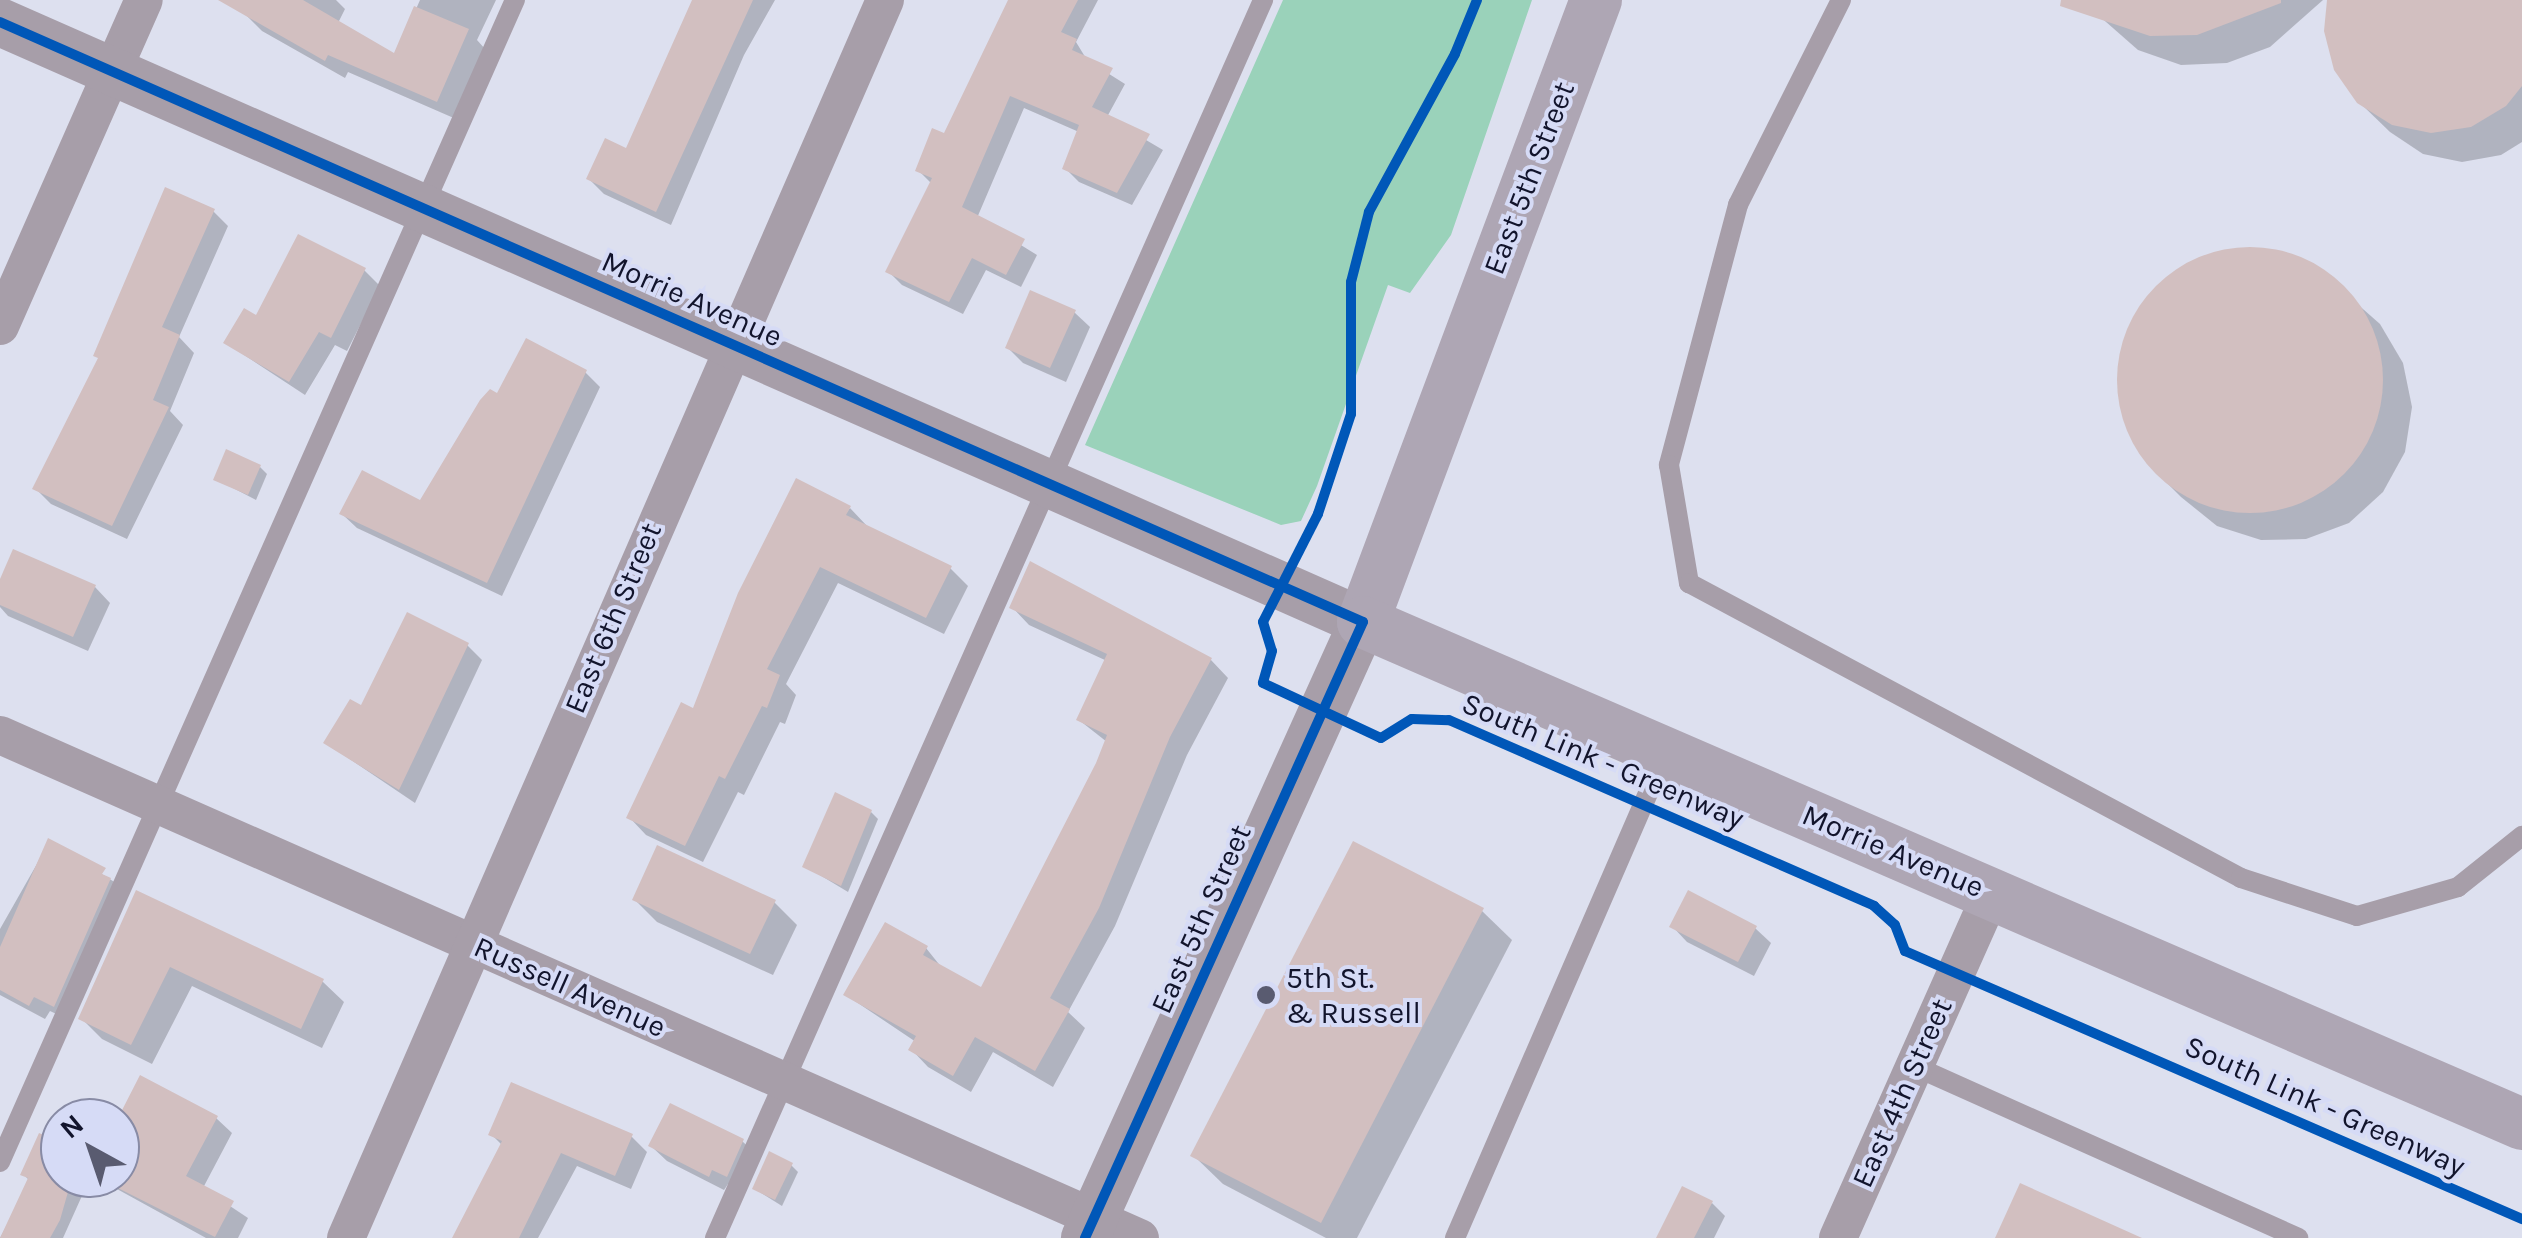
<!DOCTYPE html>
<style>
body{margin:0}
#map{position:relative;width:2522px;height:1238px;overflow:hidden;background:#dde0ef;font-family:Karla,sans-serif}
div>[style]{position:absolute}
.green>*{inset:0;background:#9ad2ba}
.shadow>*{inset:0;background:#0003}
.building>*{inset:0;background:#d2bfc0}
.round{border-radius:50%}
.service>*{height:20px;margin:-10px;padding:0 10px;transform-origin:10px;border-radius:10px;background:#a79ea9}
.minor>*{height:38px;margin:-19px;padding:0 19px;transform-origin:19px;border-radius:19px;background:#a79ea9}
.tertiary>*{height:48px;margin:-24px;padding:0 24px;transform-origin:24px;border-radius:24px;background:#a79ea9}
.secondary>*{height:52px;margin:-26px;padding:0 26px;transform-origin:26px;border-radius:26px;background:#aea6b4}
.cycleway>*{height:10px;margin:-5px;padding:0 5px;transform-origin:5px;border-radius:5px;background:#0057b8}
.dots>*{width:28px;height:28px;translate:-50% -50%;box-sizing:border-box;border:5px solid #d6dbf6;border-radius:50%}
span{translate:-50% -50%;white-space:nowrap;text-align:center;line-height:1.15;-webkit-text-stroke:8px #d6dbf6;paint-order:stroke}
.street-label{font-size:30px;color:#12142c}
.poi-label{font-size:30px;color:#12142c}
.left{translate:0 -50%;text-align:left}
.north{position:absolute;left:40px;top:1098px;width:100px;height:100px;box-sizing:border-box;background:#d6dbf6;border:2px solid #888ba5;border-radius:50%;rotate:320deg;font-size:28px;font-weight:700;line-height:40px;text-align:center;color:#12142c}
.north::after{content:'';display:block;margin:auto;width:35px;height:45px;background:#595b70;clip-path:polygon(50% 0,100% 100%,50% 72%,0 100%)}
</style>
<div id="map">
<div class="green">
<div style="clip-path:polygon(1283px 0,1532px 0,1451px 235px,1410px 293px,1388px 285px,1317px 486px,1301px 521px,1281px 525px,1085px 445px)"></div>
</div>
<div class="shadow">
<div style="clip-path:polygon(251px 0,336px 0,345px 9px,338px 23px,395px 57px,420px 0,496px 0,477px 40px,486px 50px,456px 119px,348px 72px,345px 78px,262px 31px,243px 12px)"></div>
<div style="clip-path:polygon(696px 0,775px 0,744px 55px,671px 225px,604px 194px,589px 179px,628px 151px)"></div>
<div style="clip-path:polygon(1009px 0,1098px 0,1076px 42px,1087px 60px,1125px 84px,1107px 117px,1163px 150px,1132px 205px,1079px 182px,1065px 168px,1079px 132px,1024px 108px,977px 218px,1037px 255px,1021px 287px,986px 270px,963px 314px,902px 285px,888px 271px,932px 184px,918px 170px,945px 136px)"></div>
<div style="clip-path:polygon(2081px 0,2323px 0,2270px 47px,2227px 63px,2181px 65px,2138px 50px)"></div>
<div style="clip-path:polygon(2330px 0,2522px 0,2522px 142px,2501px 155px,2462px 162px,2423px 154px,2390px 132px,2359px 102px)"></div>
<div style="clip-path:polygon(213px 211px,228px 226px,179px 337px,194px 353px,170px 411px,183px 425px,127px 539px,51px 504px,36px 489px)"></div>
<div style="clip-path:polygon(2270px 250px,2313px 265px,2380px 324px,2403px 363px,2412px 407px,2405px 452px,2383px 492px,2349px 523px,2306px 539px,2261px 540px,2217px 526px,2181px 497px,2151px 467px,2127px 428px,2119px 383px,2126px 338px,2148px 298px,2182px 267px,2225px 251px)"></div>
<div style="clip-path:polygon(364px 270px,380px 286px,347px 351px,335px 345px,305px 395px,226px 343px,257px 318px)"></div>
<div style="clip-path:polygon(1074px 312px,1090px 327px,1066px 382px,1023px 363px,1008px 348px)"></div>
<div style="clip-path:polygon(585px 372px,600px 387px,502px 596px,357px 528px,342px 514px,421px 503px,498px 396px)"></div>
<div style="clip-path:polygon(260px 467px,267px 474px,256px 500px,216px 479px)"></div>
<div style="clip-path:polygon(850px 508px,867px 526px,950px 568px,968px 586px,944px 634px,838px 583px,786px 684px,796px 695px,785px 724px,780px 722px,744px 795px,738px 792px,703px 862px,646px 835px,629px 817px,694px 711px)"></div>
<div style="clip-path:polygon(1031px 564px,1211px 660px,1228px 678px,1187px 755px,1115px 926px,1068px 1012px,1085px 1028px,1053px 1087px,993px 1052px,971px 1092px,928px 1067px,911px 1049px,916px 1042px,846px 995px,926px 948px,942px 968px,982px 990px,1098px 764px,1107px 742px,1079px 720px,1107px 661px,1029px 625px,1012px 607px)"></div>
<div style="clip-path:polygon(0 585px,95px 587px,110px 603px,88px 651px,8px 616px,0 607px)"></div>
<div style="clip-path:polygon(467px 645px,482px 660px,415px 803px,326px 743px,362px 709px)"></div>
<div style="clip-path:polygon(871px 812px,878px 819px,848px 892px,805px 866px)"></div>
<div style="clip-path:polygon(50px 841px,119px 885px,69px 1020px,50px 1011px,45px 1019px,0 995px,0 929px)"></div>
<div style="clip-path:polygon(137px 893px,323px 982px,344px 1002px,322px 1048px,192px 986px,152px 1064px,102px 1039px,81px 1018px)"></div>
<div style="clip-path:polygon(634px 899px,774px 902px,797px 925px,773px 975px,657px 922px)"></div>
<div style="clip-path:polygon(1482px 911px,1512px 940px,1357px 1238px,1326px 1238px,1223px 1184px,1193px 1155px)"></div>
<div style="clip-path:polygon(1672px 926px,1755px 928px,1771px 943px,1754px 976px,1687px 942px)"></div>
<div style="clip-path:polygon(513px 1085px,632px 1137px,647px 1152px,631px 1189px,577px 1166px,538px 1238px,453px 1238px,502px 1145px,491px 1134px)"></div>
<div style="clip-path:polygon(216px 1118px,232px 1133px,203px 1188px,248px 1218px,238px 1238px,206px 1238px,97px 1178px,120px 1178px)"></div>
<div style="clip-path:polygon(742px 1141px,758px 1156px,742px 1191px,728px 1184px,724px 1190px,667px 1161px,651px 1146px)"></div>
<div style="clip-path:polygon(60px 1145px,60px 1178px,90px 1178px,63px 1238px,0 1238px,30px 1181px,23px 1174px)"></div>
<div style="clip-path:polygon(791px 1165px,798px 1172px,782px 1206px,755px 1189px)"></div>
<div style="clip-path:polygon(1712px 1203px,1725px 1216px,1714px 1238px,1659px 1238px)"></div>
</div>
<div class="building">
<div style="clip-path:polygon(218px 0,303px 0,394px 53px,414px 6px,469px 29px,437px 102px,328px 55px,325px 61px)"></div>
<div style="clip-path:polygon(692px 0,753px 0,656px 212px,586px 179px,605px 138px,626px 148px)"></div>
<div style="clip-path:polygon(1008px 0,1078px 0,1061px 32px,1077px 39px,1072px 50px,1113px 68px,1092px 107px,1150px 134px,1117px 193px,1062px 169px,1079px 125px,1010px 96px,962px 207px,1025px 239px,1006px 275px,972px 258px,949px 302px,885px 272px,932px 178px,915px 171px,932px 128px,944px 133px)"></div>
<div style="clip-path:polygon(2061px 0,2281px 0,2281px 3px,2197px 35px,2150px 36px,2060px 6px)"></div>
<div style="clip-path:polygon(2327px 0,2522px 0,2522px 86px,2506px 106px,2471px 127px,2431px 133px,2392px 125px,2357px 103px,2334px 70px,2324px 31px)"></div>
<div style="clip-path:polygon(165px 187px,215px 209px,162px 327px,180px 335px,153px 400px,169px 407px,112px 526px,32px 489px,98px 358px,93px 356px)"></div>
<div style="clip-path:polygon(298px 234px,366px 268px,331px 338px,319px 332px,289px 382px,223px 343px,244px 308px,256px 315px)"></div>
<div class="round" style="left:2117px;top:247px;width:266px;height:266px"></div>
<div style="clip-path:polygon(1030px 290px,1076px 310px,1050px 368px,1005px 348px)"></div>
<div style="clip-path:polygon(526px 338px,587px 370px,487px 583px,339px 514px,362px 470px,420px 500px,480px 400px,490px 389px,497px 393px)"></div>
<div style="clip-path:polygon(226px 449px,261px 465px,248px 495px,213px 480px)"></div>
<div style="clip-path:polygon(796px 478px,851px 506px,846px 515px,952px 566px,926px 618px,820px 567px,767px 669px,780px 675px,767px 708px,762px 706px,725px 779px,719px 776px,685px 846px,626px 818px,681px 702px,693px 708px,738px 593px)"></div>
<div style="clip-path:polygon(13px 549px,96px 585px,73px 637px,0 605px,0 579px)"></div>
<div style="clip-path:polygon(1030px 561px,1212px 658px,1170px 737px,1099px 908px,1050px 998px,1070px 1009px,1035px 1071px,975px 1037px,953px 1076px,908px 1050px,916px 1036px,843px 995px,885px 922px,928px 946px,923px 955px,981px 987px,1096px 763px,1107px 735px,1076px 720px,1107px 654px,1009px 608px)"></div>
<div style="clip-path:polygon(407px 612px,469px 643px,399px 790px,323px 743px,350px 699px,361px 705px)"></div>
<div style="clip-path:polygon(835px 792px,872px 810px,841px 886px,802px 867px)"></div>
<div style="clip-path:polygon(48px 838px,106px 868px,102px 874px,111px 878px,54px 1007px,34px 997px,29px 1006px,0 990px,0 947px)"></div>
<div style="clip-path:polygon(1353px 841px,1484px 908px,1321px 1223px,1190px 1156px)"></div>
<div style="clip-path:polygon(657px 845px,776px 900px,750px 954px,632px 900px)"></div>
<div style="clip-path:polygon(136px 890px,324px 979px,301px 1029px,170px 967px,131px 1045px,78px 1019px)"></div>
<div style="clip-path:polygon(1688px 890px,1757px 926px,1738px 962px,1669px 927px)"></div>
<div style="clip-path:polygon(140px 1075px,218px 1116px,186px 1176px,234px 1201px,215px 1237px,98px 1178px,120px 1178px,118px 1118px)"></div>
<div style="clip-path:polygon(511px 1082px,633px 1134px,615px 1176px,561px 1153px,519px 1238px,452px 1238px,502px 1141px,488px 1135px)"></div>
<div style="clip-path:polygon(670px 1103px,744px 1139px,727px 1177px,712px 1170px,709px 1177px,648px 1146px)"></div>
<div style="clip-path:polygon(39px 1133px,60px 1142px,60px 1178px,72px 1178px,60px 1220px,50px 1238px,0 1238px,28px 1178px,20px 1175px)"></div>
<div style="clip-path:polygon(769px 1151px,793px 1163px,775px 1200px,752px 1189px)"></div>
<div style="clip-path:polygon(2020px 1183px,2142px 1238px,1995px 1238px)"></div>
<div style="clip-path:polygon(1682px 1186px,1713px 1201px,1694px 1238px,1656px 1238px)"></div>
</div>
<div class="service">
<div style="left:1841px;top:0;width:229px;rotate:116.7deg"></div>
<div style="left:1738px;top:205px;width:269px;rotate:104.9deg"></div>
<div style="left:1669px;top:465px;width:120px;rotate:80.4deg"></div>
<div style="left:1689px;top:583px;width:626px;rotate:28.12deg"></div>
<div style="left:2241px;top:878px;width:122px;rotate:18.1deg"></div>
<div style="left:2357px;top:916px;width:105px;rotate:-16deg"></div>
<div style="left:2458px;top:887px;width:82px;rotate:-38.6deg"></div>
<div style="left:1914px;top:1066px;width:421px;rotate:24.1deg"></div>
<div style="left:0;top:1162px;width:1271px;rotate:-66.1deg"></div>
<div style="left:715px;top:1238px;width:1354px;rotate:-66.12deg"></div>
<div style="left:1455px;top:1238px;width:528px;rotate:-66.54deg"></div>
</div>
<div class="minor">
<div style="left:0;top:326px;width:356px;rotate:-66.2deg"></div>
<div style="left:0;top:735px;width:1246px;rotate:23.81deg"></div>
<div style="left:346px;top:1238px;width:1350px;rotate:-66.47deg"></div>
<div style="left:1838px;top:1238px;width:376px;rotate:-66deg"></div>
</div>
<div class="tertiary">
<div style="left:0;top:22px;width:1489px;rotate:23.76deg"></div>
<div style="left:1363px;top:622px;width:676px;rotate:114.29deg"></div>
</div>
<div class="secondary">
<div style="left:1596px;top:0;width:664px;rotate:110.54deg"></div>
<div style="left:1363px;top:622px;width:1263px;rotate:23.42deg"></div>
</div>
<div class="cycleway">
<div style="left:1477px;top:0;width:58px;rotate:112.2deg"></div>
<div style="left:1455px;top:54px;width:180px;rotate:118.6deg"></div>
<div style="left:1369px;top:212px;width:72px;rotate:104.4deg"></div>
<div style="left:1351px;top:282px;width:132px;rotate:90deg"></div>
<div style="left:1351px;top:414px;width:105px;rotate:108.3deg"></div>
<div style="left:1318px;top:514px;width:121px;rotate:117deg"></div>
<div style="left:1263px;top:622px;width:30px;rotate:73deg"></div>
<div style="left:1272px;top:651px;width:33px;rotate:106deg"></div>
<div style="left:1263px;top:683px;width:130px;rotate:25deg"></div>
<div style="left:1381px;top:738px;width:36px;rotate:-32deg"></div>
<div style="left:1412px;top:719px;width:37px;rotate:2deg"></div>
<div style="left:1449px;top:720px;width:464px;rotate:23.6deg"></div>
<div style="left:1874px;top:906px;width:28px;rotate:42deg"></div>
<div style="left:1895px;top:925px;width:28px;rotate:69deg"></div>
<div style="left:1905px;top:951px;width:673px;rotate:23.48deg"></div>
<div style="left:0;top:22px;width:1489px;rotate:23.76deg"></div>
<div style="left:1363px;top:622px;width:676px;rotate:114.29deg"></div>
</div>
<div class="dots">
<div style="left:1266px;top:995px;background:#595b70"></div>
</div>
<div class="street-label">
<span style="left:1529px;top:178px;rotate:-69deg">East 5th Street</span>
<span style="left:692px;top:299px;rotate:24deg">Morrie Avenue</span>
<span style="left:613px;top:618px;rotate:-67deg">East 6th Street</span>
<span style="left:1603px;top:761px;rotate:23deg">South Link - Greenway</span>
<span style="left:1893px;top:851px;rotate:23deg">Morrie Avenue</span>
<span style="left:1201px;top:919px;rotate:-66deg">East 5th Street</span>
<span style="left:570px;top:987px;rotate:24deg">Russell Avenue</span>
<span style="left:1902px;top:1093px;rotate:-66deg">East 4th Street</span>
<span style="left:2325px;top:1106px;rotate:24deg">South Link - Greenway</span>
</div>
<div class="poi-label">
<span class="left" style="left:1286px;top:995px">5th St.<br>&amp; Russell</span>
</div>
<div class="north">N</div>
</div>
